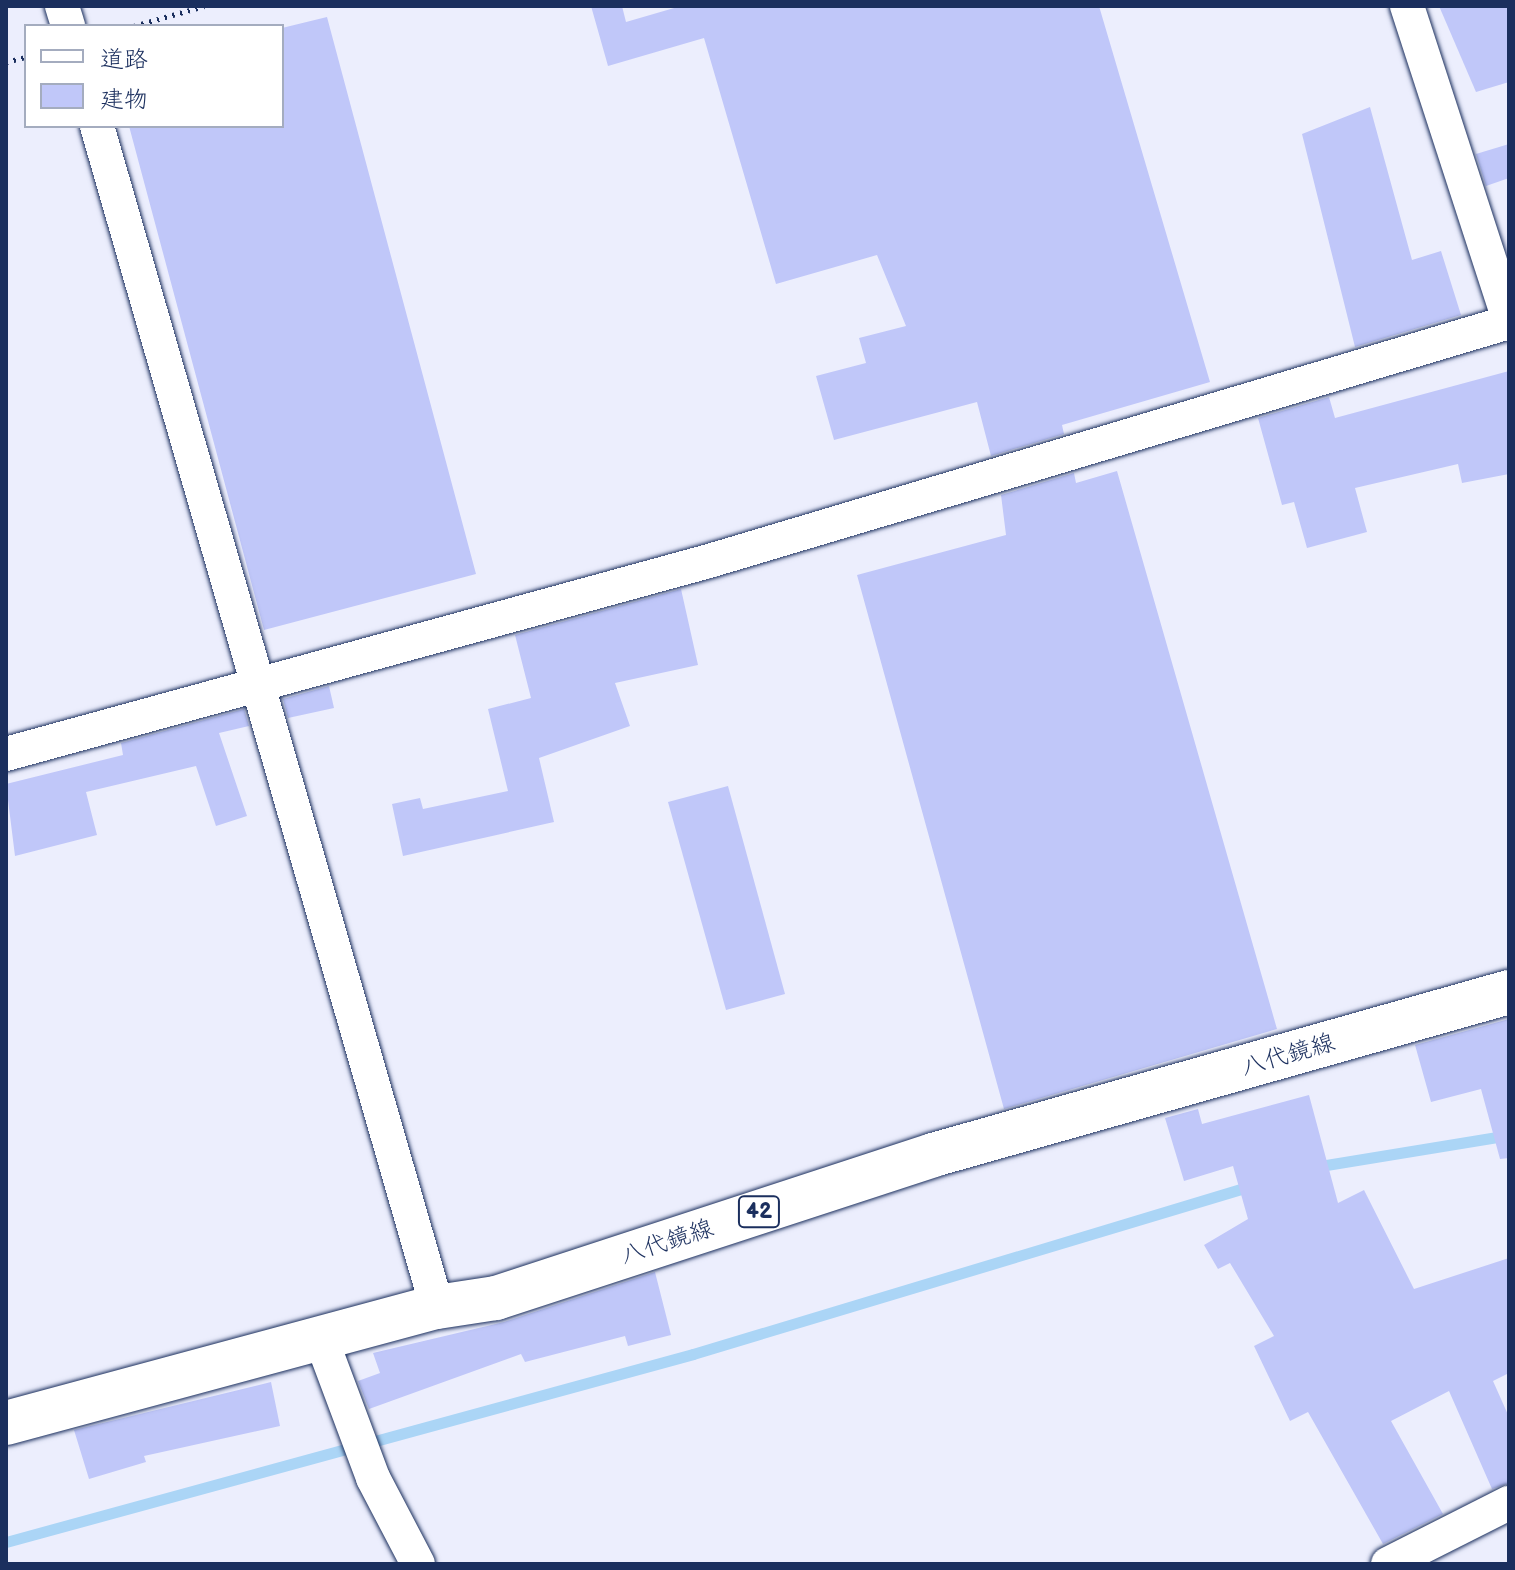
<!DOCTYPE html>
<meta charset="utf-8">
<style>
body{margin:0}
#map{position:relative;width:1515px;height:1570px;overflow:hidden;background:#eceefd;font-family:"Balsamiq Sans","Klee One",sans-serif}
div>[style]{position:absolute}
.stream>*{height:11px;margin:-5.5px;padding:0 5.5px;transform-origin:5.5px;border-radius:5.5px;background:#abd5f6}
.building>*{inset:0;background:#c0c7f9}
.path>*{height:5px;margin-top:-2.5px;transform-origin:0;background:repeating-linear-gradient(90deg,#1b2f5e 0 2px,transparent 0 8px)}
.roads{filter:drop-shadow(0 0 2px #1b2f5e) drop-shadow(0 0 2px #1b2f5e)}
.minor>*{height:34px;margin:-17px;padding:0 17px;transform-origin:17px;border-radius:17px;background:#fff}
.primary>*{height:44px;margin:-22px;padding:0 22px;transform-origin:22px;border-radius:22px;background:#fff}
span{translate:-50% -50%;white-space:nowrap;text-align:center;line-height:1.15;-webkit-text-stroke:6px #fff;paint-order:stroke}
.shield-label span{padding:2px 6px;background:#fff;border:2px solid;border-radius:6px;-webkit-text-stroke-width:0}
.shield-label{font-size:22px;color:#1b2f5e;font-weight:700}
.street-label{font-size:24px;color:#1b2f5e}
.frame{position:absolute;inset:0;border:8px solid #1b2f5e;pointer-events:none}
.legend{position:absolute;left:24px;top:24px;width:260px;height:104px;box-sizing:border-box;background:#fff;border:2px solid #a4acbf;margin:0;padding:10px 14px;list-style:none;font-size:24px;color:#1b2f5e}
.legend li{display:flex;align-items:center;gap:16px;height:40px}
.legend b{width:40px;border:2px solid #a4acbf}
</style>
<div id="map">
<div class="stream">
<div style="left:1314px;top:1167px;width:198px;rotate:-9.3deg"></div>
<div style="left:6px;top:1542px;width:712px;rotate:-15.3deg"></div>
<div style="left:693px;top:1354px;width:583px;rotate:-16.76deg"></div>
</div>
<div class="building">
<div style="clip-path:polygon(591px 6px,622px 6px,626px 22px,681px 6px,1099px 6px,1210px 382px,1062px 425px,1064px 434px,991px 456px,977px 402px,834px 440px,816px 376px,866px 363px,859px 338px,906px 326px,877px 255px,776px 284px,704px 38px,608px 66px)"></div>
<div style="clip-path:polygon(1439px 6px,1509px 6px,1509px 82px,1476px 92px)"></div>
<div style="clip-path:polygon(327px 17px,476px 574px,264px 630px,129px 126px,282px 126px,282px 28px)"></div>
<div style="clip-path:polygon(1370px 107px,1412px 260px,1441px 251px,1461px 315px,1355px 347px,1302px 134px)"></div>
<div style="clip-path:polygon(1509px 144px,1509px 178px,1486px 186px,1476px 154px)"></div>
<div style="clip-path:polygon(1509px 371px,1509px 474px,1462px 483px,1458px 464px,1355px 488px,1367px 532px,1307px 548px,1294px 502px,1282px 505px,1258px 418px,1329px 397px,1335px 418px)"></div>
<div style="clip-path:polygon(1117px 471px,1277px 1029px,1004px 1109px,857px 575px,1006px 535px,1001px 495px,1074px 473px,1076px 483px)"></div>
<div style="clip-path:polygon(681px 589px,698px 665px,615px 683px,630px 726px,539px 758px,554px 822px,403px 856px,392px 804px,420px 798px,423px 809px,508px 791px,488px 709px,531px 698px,515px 635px)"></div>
<div style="clip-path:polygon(329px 686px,334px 708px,288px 718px,283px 699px)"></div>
<div style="clip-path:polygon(244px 709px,249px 726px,219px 733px,247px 816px,216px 826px,196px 766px,86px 792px,97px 835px,15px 856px,6px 784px,123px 755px,121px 743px)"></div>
<div style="clip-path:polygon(728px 786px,785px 994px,726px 1010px,668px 802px)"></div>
<div style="clip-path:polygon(1509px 1019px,1509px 1158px,1500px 1159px,1481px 1089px,1431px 1102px,1415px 1045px)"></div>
<div style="clip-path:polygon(1309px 1095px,1338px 1203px,1364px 1190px,1414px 1289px,1509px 1258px,1509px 1373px,1493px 1381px,1509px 1417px,1509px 1483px,1492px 1489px,1449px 1391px,1391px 1421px,1443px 1514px,1383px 1544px,1308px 1412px,1290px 1421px,1254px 1346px,1274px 1336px,1230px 1263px,1218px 1269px,1204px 1245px,1248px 1219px,1233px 1166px,1184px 1181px,1165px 1118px,1198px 1109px,1202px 1124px)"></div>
<div style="clip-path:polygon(655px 1272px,671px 1335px,628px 1346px,625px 1336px,525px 1362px,521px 1354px,369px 1409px,358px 1381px,380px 1373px,373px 1353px,504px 1322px)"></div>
<div style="clip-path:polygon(271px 1382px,280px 1426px,144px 1456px,146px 1462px,89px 1479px,74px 1430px)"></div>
</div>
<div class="path">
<div style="left:134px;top:26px;width:73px;rotate:-15.9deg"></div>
<div style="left:6px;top:62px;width:21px;rotate:-14deg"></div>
</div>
<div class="roads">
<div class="minor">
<div style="left:62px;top:6px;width:21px;rotate:73deg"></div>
<div style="left:1407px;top:6px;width:330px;rotate:72deg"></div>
<div style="left:97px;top:126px;width:1229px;rotate:73.94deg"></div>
<div style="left:6px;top:754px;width:729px;rotate:-15.35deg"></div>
<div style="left:709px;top:561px;width:835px;rotate:-16.63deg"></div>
<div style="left:320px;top:1336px;width:152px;rotate:69.5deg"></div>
<div style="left:373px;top:1478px;width:97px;rotate:62.4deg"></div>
<div style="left:1388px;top:1564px;width:136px;rotate:-26.8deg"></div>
</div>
<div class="primary">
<div style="left:6px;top:1423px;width:446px;rotate:-15.1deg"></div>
<div style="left:437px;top:1307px;width:60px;rotate:-8.7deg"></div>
<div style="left:496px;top:1298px;width:460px;rotate:-18.1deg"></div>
<div style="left:933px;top:1155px;width:599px;rotate:-15.8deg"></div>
</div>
</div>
<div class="shield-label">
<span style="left:759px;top:1212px">42</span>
</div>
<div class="street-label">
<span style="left:1288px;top:1055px;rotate:-16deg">八代鏡線</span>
<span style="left:667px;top:1242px;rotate:-18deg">八代鏡線</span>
</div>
<div class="frame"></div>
<ul class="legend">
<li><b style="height:10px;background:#fff"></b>道路</li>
<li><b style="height:22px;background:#c0c7f9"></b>建物</li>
</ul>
</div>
